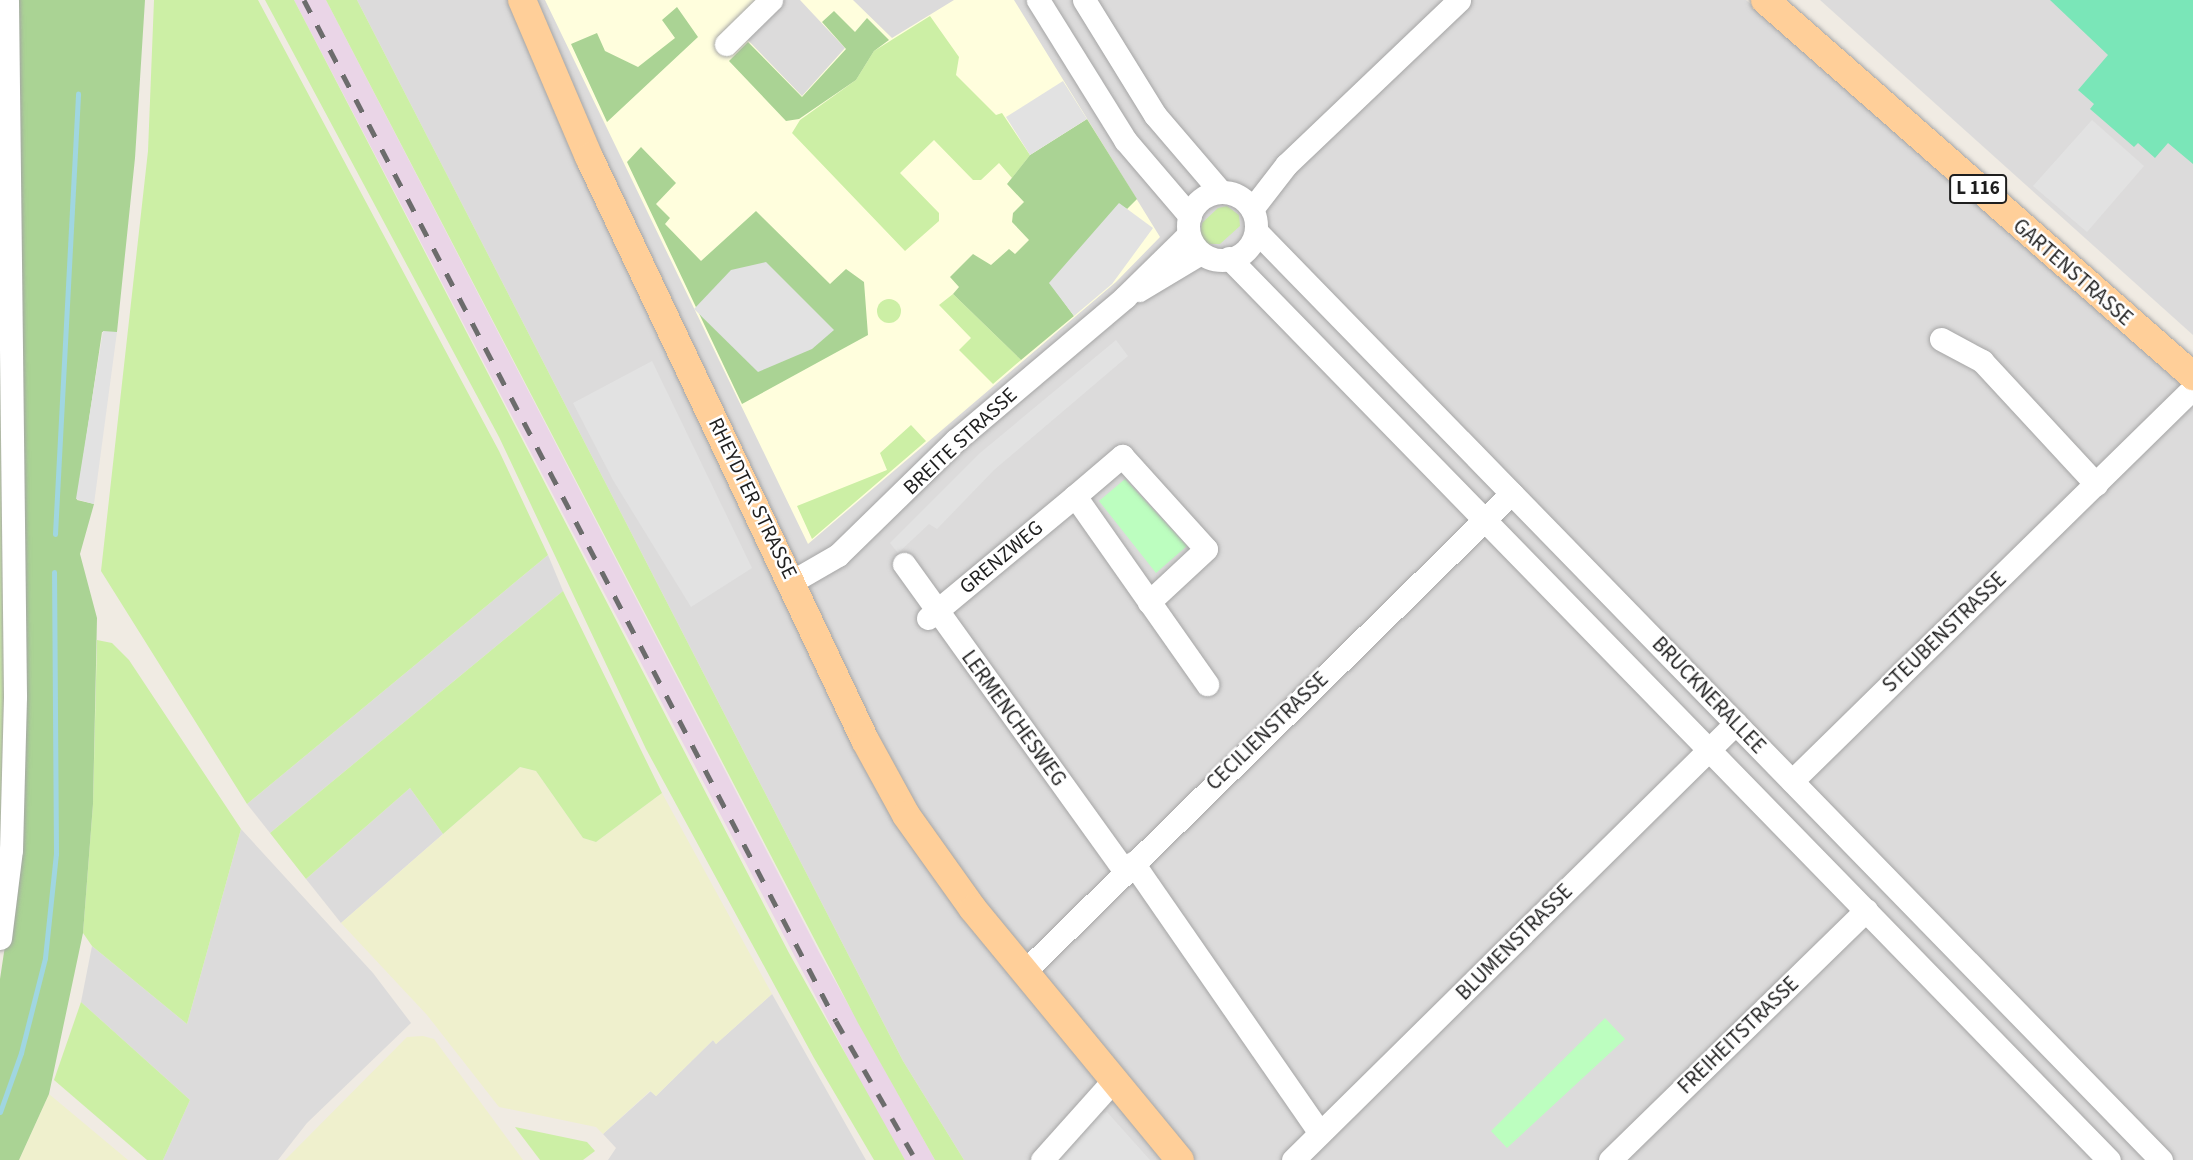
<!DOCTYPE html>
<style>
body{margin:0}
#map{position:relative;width:2193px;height:1160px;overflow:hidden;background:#f0ebe3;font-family:"Source Sans 3",sans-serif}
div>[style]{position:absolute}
.residential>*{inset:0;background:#dcdbdb}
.industrial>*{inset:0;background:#ead5e7}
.education>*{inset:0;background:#fffedd}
.farmland>*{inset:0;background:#eff0cd}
.grass>*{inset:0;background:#ccefa5}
.round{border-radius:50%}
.forest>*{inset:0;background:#aad394}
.park>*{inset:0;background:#bcfebf}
.pitch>*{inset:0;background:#7ae6b8}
.parking>*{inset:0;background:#e2e2e2}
.stream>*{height:5px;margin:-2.5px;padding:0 2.5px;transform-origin:2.5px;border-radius:2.5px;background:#a0d6e1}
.roads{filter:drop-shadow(0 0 2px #a5a5a5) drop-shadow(0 0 2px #a5a5a5)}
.minor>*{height:23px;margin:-11.5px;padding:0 11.5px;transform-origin:11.5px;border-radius:11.5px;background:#fff}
.minor>.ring{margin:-11.5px;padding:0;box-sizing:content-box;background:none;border:23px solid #fff;border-radius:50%}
.major>*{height:28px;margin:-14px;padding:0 14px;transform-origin:14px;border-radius:14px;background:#ffcf99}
.rail>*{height:5px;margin-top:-2.5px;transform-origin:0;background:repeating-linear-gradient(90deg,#6c6c6c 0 14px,transparent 0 28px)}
span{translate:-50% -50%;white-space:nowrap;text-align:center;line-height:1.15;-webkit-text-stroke:5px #fff;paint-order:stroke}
.shield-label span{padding:2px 5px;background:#fff;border:2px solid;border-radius:5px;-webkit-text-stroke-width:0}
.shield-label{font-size:19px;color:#1e1e1e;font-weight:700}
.street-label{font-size:21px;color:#1e1e1e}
</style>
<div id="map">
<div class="residential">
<div style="clip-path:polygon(357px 0,1746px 0,2193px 395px,2193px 1160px,964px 1160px,903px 1061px)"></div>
<div style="clip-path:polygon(1820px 0,2193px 0,2193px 335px)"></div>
<div style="clip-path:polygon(548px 555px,563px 591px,270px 833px,247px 804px)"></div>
<div style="clip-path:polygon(410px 788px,443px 834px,341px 923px,306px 879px)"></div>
<div style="clip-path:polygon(241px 829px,373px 973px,411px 1023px,307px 1123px,278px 1160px,163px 1160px,190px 1100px,81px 1002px,92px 946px,187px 1024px)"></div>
<div style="clip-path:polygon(772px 994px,866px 1160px,608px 1160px,616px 1148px,603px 1134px,651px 1091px,656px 1096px,713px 1040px,716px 1044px)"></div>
</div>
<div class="industrial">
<div style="clip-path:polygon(294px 0,326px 0,819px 952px,935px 1160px,905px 1160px,874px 1108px)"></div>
</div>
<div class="education">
<div style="clip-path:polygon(545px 0,779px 0,743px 35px,802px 96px,845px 48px,800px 0,853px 0,892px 38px,954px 0,1014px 0,1160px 237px,1116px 282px,808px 544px)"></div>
</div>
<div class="farmland">
<div style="clip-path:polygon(520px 767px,536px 771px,583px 838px,596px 842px,662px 793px,772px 994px,716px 1044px,713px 1040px,656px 1096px,650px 1091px,603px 1134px,596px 1127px,499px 1107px,427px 1015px,341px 923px)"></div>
<div style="clip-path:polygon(423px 1036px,434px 1039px,523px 1160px,285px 1160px,407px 1037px)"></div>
<div style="clip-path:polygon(49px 1094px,128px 1160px,19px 1160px)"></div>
</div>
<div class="grass">
<div style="clip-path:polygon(154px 0,258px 0,499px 451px,548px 555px,247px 804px,101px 571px,148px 151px)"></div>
<div style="clip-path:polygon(265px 0,294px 0,789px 953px,905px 1160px,874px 1160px,814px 1058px,646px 749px,499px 437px)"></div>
<div style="clip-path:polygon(326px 0,357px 0,903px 1061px,964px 1160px,935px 1160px,858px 1023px)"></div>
<div style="clip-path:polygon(930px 16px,959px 57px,956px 75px,996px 115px,1002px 113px,1030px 155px,1012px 178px,999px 163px,981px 180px,973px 180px,934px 140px,900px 173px,939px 213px,939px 221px,905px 251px,792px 133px,800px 120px,856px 80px,874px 51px)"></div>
<div style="clip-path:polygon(1227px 206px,1239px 215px,1240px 226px,1220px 244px,1206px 244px,1200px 237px,1202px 223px,1218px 208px)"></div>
<div style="clip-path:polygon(12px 262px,0 913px,0 264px)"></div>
<div style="clip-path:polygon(953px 294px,1021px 360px,993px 384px,959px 350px,971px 338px,939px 305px)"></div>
<div class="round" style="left:877px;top:299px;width:24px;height:24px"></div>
<div style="clip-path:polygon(911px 425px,926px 441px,812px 539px,797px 506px,887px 470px,880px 453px)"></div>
<div style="clip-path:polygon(563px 591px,662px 793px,596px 842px,583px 838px,536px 771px,520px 767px,443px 834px,410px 788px,306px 879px,270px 833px)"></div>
<div style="clip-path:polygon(97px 640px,112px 643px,129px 660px,241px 829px,187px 1024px,92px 946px,83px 933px,93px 804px)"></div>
<div style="clip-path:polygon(81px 1002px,190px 1100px,163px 1160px,147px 1160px,54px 1080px)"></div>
<div style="clip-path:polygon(515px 1127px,587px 1142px,595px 1151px,583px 1160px,540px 1160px)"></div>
</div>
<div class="forest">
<div style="clip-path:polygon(13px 0,145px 0,135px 158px,117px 332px,102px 332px,77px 500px,94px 504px,80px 554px,97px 618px,93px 804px,83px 933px,49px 1094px,19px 1160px,0 1160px,0 979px,9px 919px)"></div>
<div style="clip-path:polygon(677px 7px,698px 37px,607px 122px,571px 44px,597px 33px,605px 51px,638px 67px,675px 38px,662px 20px)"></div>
<div style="clip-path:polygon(834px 11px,855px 32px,867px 18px,889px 40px,874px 51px,856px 80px,799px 119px,786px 121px,729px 61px,748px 42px,802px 97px,846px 49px,822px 22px)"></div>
<div style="clip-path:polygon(1087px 119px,1137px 199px,1127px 209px,1119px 204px,1050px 283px,1074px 316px,1021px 360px,953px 294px,959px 287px,950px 277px,973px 254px,991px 265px,1009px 249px,1015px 254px,1029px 240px,1012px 222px,1013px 213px,1024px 202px,1007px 184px,1030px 155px)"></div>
<div style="clip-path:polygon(641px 147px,676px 183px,656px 204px,670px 218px,665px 224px,701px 261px,756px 211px,830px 284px,846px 269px,864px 282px,868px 335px,742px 404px,627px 162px)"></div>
</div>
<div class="park">
<div style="clip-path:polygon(1125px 479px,1187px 546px,1156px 573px,1099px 501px)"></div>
<div style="clip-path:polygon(1605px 1018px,1625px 1039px,1507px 1148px,1491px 1131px)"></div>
</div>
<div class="pitch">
<div style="clip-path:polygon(2050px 0,2193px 0,2193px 164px,2168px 143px,2155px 158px,2138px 143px,2134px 147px,2090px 109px,2094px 104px,2078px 90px,2108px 55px)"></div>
</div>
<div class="parking">
<div style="clip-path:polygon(1063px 81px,1087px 119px,1030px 155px,1006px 117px)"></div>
<div style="clip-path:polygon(2092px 120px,2144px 166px,2087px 232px,2033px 186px)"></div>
<div style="clip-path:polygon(1119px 203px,1153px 228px,1112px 284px,1074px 316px,1049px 283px)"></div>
<div style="clip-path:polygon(766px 262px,834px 330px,812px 349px,758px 372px,694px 309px,731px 270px)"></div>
<div style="clip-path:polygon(103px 331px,117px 332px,94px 504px,76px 499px)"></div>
<div style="clip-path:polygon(1116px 340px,1128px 356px,994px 470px,937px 529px,929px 524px,898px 553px,890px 543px,980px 453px)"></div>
<div style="clip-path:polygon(652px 361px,752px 568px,691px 607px,613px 480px,573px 403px)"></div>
<div style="clip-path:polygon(1107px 1112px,1150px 1160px,1059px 1160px,1100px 1114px)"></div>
</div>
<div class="stream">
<div style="left:55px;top:534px;width:441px;rotate:-87deg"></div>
<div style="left:0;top:1112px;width:63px;rotate:-70.4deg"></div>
<div style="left:21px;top:1053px;width:98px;rotate:-75.8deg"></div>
<div style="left:45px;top:958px;width:105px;rotate:-84deg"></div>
<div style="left:56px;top:854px;width:282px;rotate:-90.4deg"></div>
</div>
<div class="roads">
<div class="minor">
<div style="left:1038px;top:0;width:165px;rotate:58.1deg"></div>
<div style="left:1125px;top:140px;width:100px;rotate:49.5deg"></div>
<div style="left:1084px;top:0;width:135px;rotate:58.3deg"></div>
<div style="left:1155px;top:115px;width:101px;rotate:49.4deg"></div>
<div style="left:726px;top:44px;width:63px;rotate:-44.4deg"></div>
<div class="ring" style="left:1188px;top:192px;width:45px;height:45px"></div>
<div style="left:1252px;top:209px;width:56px;rotate:-52.3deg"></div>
<div style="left:1286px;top:165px;width:239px;rotate:-43.6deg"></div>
<div style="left:1256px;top:231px;width:1297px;rotate:45.75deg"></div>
<div style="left:1229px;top:258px;width:1260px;rotate:45.71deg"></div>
<div style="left:1139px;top:290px;width:70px;rotate:-31deg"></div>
<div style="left:1941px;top:339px;width:47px;rotate:28.2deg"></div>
<div style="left:1982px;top:361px;width:168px;rotate:47.2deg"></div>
<div style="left:1075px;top:496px;width:62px;rotate:-40.4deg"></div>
<div style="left:1122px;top:456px;width:125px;rotate:47.9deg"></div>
<div style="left:1206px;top:549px;width:78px;rotate:137.1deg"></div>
<div style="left:904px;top:564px;width:378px;rotate:54.3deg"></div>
<div style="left:793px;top:581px;width:52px;rotate:-30deg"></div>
<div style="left:838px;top:555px;width:165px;rotate:-44.3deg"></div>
<div style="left:956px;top:440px;width:221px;rotate:-40.2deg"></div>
<div style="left:1125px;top:297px;width:87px;rotate:-44.5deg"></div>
<div style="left:928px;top:618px;width:191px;rotate:-39.7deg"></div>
<div style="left:1075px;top:496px;width:230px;rotate:54.9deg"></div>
<div style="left:1792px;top:781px;width:561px;rotate:-44.42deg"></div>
<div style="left:1133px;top:863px;width:328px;rotate:55.3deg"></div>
<div style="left:0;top:938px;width:89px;rotate:-82.9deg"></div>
<div style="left:11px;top:850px;width:154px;rotate:-88.5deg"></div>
<div style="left:15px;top:696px;width:696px;rotate:-90.66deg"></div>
<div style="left:1025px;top:971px;width:682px;rotate:-44.47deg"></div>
<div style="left:1042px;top:1160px;width:106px;rotate:-48.1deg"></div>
<div style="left:1293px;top:1160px;width:622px;rotate:-44.61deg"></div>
<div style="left:1610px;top:1160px;width:358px;rotate:-44.3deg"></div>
</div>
<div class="major">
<div style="left:522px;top:0;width:171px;rotate:66.9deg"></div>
<div style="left:589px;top:157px;width:645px;rotate:64.67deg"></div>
<div style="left:865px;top:740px;width:85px;rotate:61.3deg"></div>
<div style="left:906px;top:815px;width:115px;rotate:54.5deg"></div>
<div style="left:973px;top:909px;width:325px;rotate:50.5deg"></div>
<div style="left:1765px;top:0;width:570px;rotate:41.3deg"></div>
</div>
</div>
<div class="rail">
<div style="left:304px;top:0;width:1151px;rotate:62.48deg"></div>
<div style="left:836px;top:1021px;width:160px;rotate:60.1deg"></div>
</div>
<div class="shield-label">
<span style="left:1978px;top:189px">L 116</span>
</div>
<div class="street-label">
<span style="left:2073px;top:272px;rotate:41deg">GARTENSTRASSE</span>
<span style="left:960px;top:441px;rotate:-43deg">BREITE STRASSE</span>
<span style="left:753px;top:498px;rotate:64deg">RHEYDTER STRASSE</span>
<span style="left:1001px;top:557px;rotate:-40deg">GRENZWEG</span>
<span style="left:1944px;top:632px;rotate:-44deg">STEUBENSTRASSE</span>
<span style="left:1709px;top:695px;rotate:46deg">BRUCKNERALLEE</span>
<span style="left:1014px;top:718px;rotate:54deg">LERMENCHESWEG</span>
<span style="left:1267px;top:731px;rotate:-44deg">CECILIENSTRASSE</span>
<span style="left:1514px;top:942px;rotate:-45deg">BLUMENSTRASSE</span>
<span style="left:1738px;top:1035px;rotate:-44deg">FREIHEITSTRASSE</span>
</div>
</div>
